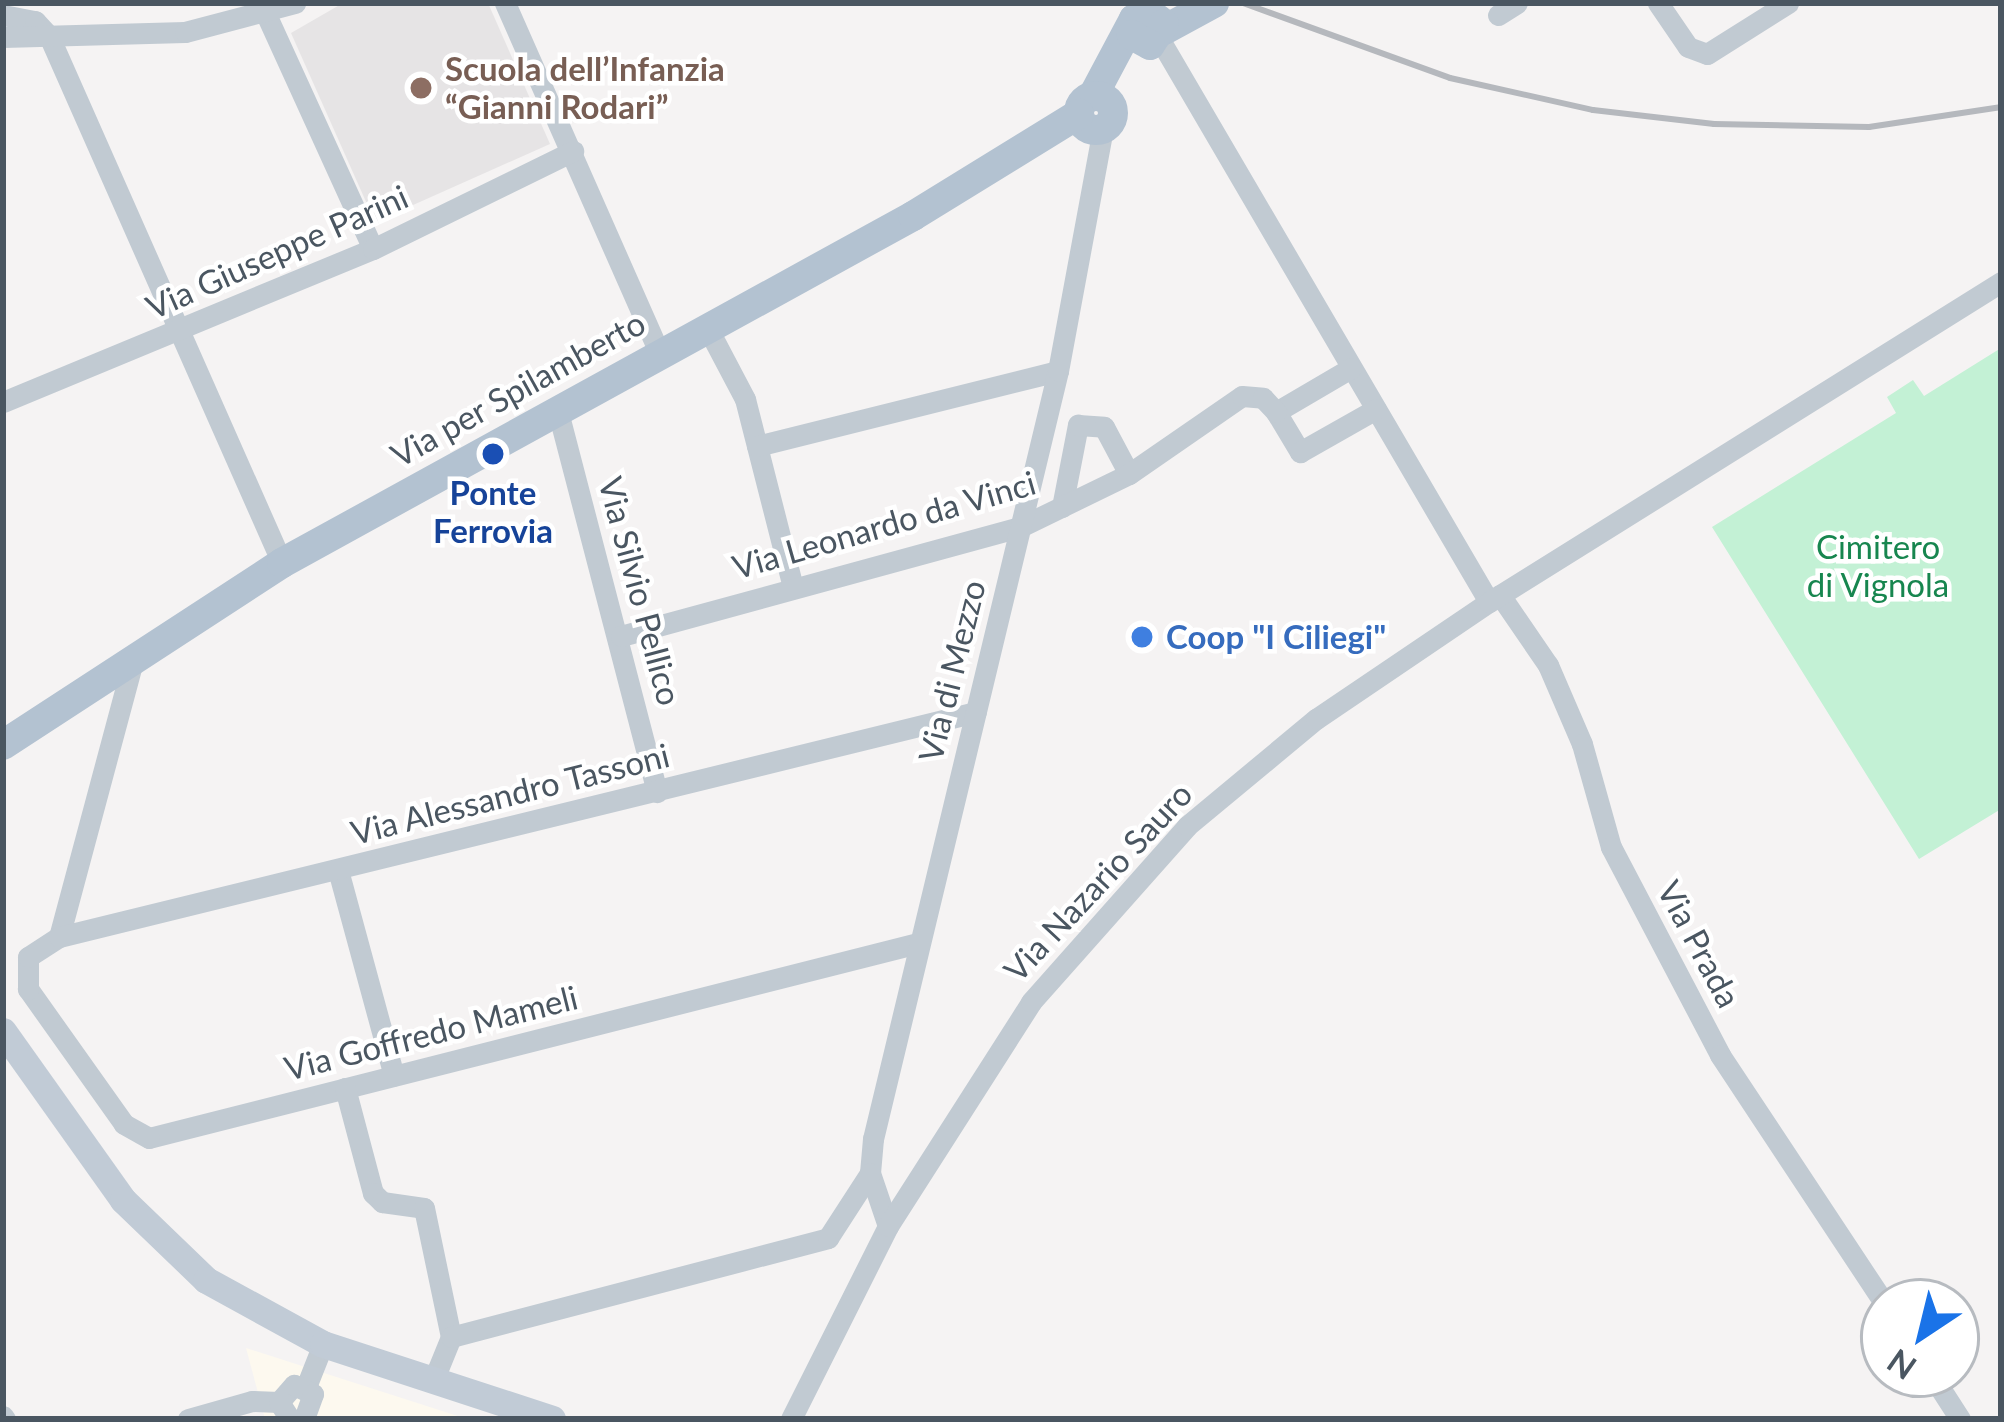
<!DOCTYPE html>
<meta charset="utf-8">
<style>
body{margin:0}
#map{position:relative;width:2004px;height:1422px;overflow:hidden;background:#f5f3f3;font-family:Lato,sans-serif}
div>[style]{position:absolute}
.commercial>*{inset:0;background:#fdf9ef}
.education>*{inset:0;background:#e6e4e5}
.green>*{inset:0;background:#c3f1d5}
.minor>*{height:21px;margin:-10.5px;padding:0 10.5px;transform-origin:10.5px;border-radius:10.5px;background:#c1cad2}
.secondary>*{height:27px;margin:-13.5px;padding:0 13.5px;transform-origin:13.5px;border-radius:13.5px;background:#c1cbd6}
.primary>*{height:30px;margin:-15px;padding:0 15px;transform-origin:15px;border-radius:15px;background:#b3c2d1}
.primary>.ring{margin:-15px;padding:0;box-sizing:content-box;background:none;border:30px solid #b3c2d1;border-radius:50%}
.rail>*{height:6px;margin:-3px;padding:0 3px;transform-origin:3px;border-radius:3px;background:#b5b8bd}
.dots>*{width:33px;height:33px;translate:-50% -50%;box-sizing:border-box;border:6px solid #fff;border-radius:50%}
span{translate:-50% -50%;white-space:nowrap;text-align:center;line-height:1.15;-webkit-text-stroke:9px #fff;paint-order:stroke}
.education-label{font-size:33px;color:#785e54;font-weight:700}
.left{translate:0 -50%;text-align:left}
.street-label{font-size:33px;color:#4a5661}
.transit-label{font-size:33px;color:#164399;font-weight:700}
.park-label{font-size:33px;color:#17864f}
.shop-label{font-size:33px;color:#366cbe;font-weight:700}
.frame{position:absolute;inset:0;border:6px solid #4a5661;pointer-events:none}
.north{position:absolute;left:1860px;top:1278px;width:120px;height:120px;box-sizing:border-box;background:#fff;border:3px solid #b7bbc0;border-radius:50%;rotate:215deg;font-size:33px;font-weight:700;line-height:48px;text-align:center;color:#4a5661}
.north::after{content:'';display:block;margin:auto;width:42px;height:54px;background:#1a73e8;clip-path:polygon(50% 0,100% 100%,50% 72%,0 100%)}
</style>
<div id="map">
<div class="commercial">
<div style="clip-path:polygon(246px 1348px,467px 1419px,265px 1419px)"></div>
</div>
<div class="education">
<div style="clip-path:polygon(343px 3px,488px 3px,550px 144px,375px 222px,291px 33px)"></div>
</div>
<div class="green">
<div style="clip-path:polygon(2001px 348px,2001px 809px,1919px 859px,1712px 527px,1896px 413px,1887px 397px,1913px 380px,1924px 396px)"></div>
</div>
<div class="minor">
<div style="left:505px;top:3px;width:381px;rotate:66.2deg"></div>
<div style="left:1658px;top:3px;width:53px;rotate:55.7deg"></div>
<div style="left:1688px;top:47px;width:20px;rotate:20deg"></div>
<div style="left:1707px;top:54px;width:96px;rotate:-32.2deg"></div>
<div style="left:265px;top:12px;width:260px;rotate:65.5deg"></div>
<div style="left:3px;top:15px;width:33px;rotate:11deg"></div>
<div style="left:35px;top:21px;width:21px;rotate:47deg"></div>
<div style="left:49px;top:36px;width:576px;rotate:66.15deg"></div>
<div style="left:1498px;top:15px;width:22px;rotate:-32deg"></div>
<div style="left:3px;top:37px;width:182px;rotate:-1.6deg"></div>
<div style="left:185px;top:32px;width:114px;rotate:-14.8deg"></div>
<div style="left:1160px;top:40px;width:651px;rotate:59.65deg"></div>
<div style="left:706px;top:325px;width:84px;rotate:62.2deg"></div>
<div style="left:745px;top:399px;width:194px;rotate:75.7deg"></div>
<div style="left:1351px;top:368px;width:87px;rotate:149.6deg"></div>
<div style="left:1276px;top:412px;width:47px;rotate:59deg"></div>
<div style="left:1300px;top:452px;width:87px;rotate:-29.5deg"></div>
<div style="left:3px;top:402px;width:400px;rotate:-22.5deg"></div>
<div style="left:373px;top:249px;width:223px;rotate:-26.1deg"></div>
<div style="left:557px;top:408px;width:397px;rotate:75.4deg"></div>
<div style="left:757px;top:446px;width:310px;rotate:-14deg"></div>
<div style="left:1062px;top:507px;width:84px;rotate:-79deg"></div>
<div style="left:1078px;top:425px;width:26px;rotate:4deg"></div>
<div style="left:1104px;top:427px;width:53px;rotate:62deg"></div>
<div style="left:1500px;top:595px;width:85px;rotate:55.6deg"></div>
<div style="left:1548px;top:665px;width:86px;rotate:66.7deg"></div>
<div style="left:1582px;top:744px;width:107px;rotate:74.3deg"></div>
<div style="left:1611px;top:847px;width:235px;rotate:62.3deg"></div>
<div style="left:1720px;top:1055px;width:297px;rotate:56.5deg"></div>
<div style="left:621px;top:636px;width:414px;rotate:-15.3deg"></div>
<div style="left:1020px;top:527px;width:121px;rotate:-25.9deg"></div>
<div style="left:1129px;top:474px;width:137px;rotate:-34.6deg"></div>
<div style="left:1242px;top:396px;width:21px;rotate:5deg"></div>
<div style="left:1263px;top:398px;width:19px;rotate:47deg"></div>
<div style="left:338px;top:870px;width:213px;rotate:74.8deg"></div>
<div style="left:59px;top:937px;width:293px;rotate:-75deg"></div>
<div style="left:918px;top:943px;width:793px;rotate:165.77deg"></div>
<div style="left:149px;top:1138px;width:29px;rotate:-151deg"></div>
<div style="left:124px;top:1124px;width:166px;rotate:-125.4deg"></div>
<div style="left:28px;top:989px;width:32px;rotate:-90deg"></div>
<div style="left:28px;top:957px;width:37px;rotate:-33deg"></div>
<div style="left:59px;top:937px;width:944px;rotate:-13.79deg"></div>
<div style="left:345px;top:1088px;width:109px;rotate:75.1deg"></div>
<div style="left:373px;top:1193px;width:13px;rotate:45deg"></div>
<div style="left:382px;top:1202px;width:42px;rotate:8.1deg"></div>
<div style="left:424px;top:1208px;width:132px;rotate:78.2deg"></div>
<div style="left:451px;top:1337px;width:48px;rotate:112.2deg"></div>
<div style="left:888px;top:1226px;width:56px;rotate:-108.8deg"></div>
<div style="left:870px;top:1173px;width:34px;rotate:-85deg"></div>
<div style="left:873px;top:1139px;width:790px;rotate:-76.46deg"></div>
<div style="left:1058px;top:371px;width:247px;rotate:-79.5deg"></div>
<div style="left:451px;top:1337px;width:390px;rotate:-14.7deg"></div>
<div style="left:828px;top:1238px;width:77px;rotate:-57.1deg"></div>
<div style="left:1931px;top:1374px;width:54px;rotate:57.2deg"></div>
<div style="left:306px;top:1387px;width:46px;rotate:-68.4deg"></div>
<div style="left:3px;top:1416px;width:4px;rotate:56deg"></div>
<div style="left:188px;top:1419px;width:66px;rotate:-15.7deg"></div>
<div style="left:252px;top:1401px;width:27px;rotate:2deg"></div>
<div style="left:290px;top:1419px;width:20px;rotate:-123deg"></div>
<div style="left:279px;top:1402px;width:23px;rotate:-49deg"></div>
<div style="left:294px;top:1385px;width:21px;rotate:25deg"></div>
<div style="left:313px;top:1394px;width:27px;rotate:110deg"></div>
<div style="left:791px;top:1419px;width:216px;rotate:-63.3deg"></div>
<div style="left:888px;top:1226px;width:266px;rotate:-57.4deg"></div>
<div style="left:1031px;top:1002px;width:235px;rotate:-48.4deg"></div>
<div style="left:1187px;top:826px;width:168px;rotate:-39.7deg"></div>
<div style="left:1316px;top:719px;width:209px;rotate:-34.1deg"></div>
<div style="left:1489px;top:602px;width:604px;rotate:-32.01deg"></div>
</div>
<div class="secondary">
<div style="left:3px;top:1031px;width:207px;rotate:54.6deg"></div>
<div style="left:123px;top:1200px;width:115px;rotate:43.9deg"></div>
<div style="left:206px;top:1280px;width:133px;rotate:28.7deg"></div>
<div style="left:323px;top:1344px;width:241px;rotate:18.1deg"></div>
</div>
<div class="primary">
<div style="left:1164px;top:30px;width:57px;rotate:-28.4deg"></div>
<div style="left:1093px;top:96px;width:87px;rotate:-62deg"></div>
<div style="left:1134px;top:19px;width:16px;rotate:-27deg"></div>
<div style="left:1148px;top:12px;width:20px;rotate:37deg"></div>
<div style="left:1164px;top:24px;width:25px;rotate:124deg"></div>
<div style="left:1150px;top:45px;width:21px;rotate:-151deg"></div>
<div class="ring" style="left:1079px;top:96px;width:4px;height:4px"></div>
<div style="left:3px;top:745px;width:333px;rotate:-33.1deg"></div>
<div style="left:282px;top:563px;width:720px;rotate:-28.81deg"></div>
<div style="left:913px;top:216px;width:195px;rotate:-31.6deg"></div>
</div>
<div class="rail">
<div style="left:1243px;top:3px;width:220px;rotate:19.9deg"></div>
<div style="left:1450px;top:78px;width:147px;rotate:12.6deg"></div>
<div style="left:1593px;top:110px;width:122px;rotate:6.6deg"></div>
<div style="left:1714px;top:124px;width:155px;rotate:1.1deg"></div>
<div style="left:1869px;top:127px;width:134px;rotate:-8.6deg"></div>
</div>
<div class="dots">
<div style="left:421px;top:88px;background:#8d6e63"></div>
<div style="left:493px;top:454px;background:#1a4fb4"></div>
<div style="left:1142px;top:637px;background:#3f7fe0"></div>
</div>
<div class="education-label">
<span class="left" style="left:445px;top:88px">Scuola dell’Infanzia<br>“Gianni Rodari”</span>
</div>
<div class="street-label">
<span style="left:277px;top:252px;rotate:-24deg">Via Giuseppe Parini</span>
<span style="left:518px;top:389px;rotate:-29deg">Via per Spilamberto</span>
<span style="left:884px;top:525px;rotate:-16deg">Via Leonardo da Vinci</span>
<span style="left:640px;top:591px;rotate:75deg">Via Silvio Pellico</span>
<span style="left:952px;top:671px;rotate:-76deg">Via di Mezzo</span>
<span style="left:510px;top:794px;rotate:-14deg">Via Alessandro Tassoni</span>
<span style="left:1098px;top:882px;rotate:-47deg">Via Nazario Sauro</span>
<span style="left:1699px;top:944px;rotate:62deg">Via Prada</span>
<span style="left:431px;top:1033px;rotate:-14deg">Via Goffredo Mameli</span>
</div>
<div class="transit-label">
<span style="left:493px;top:512px">Ponte<br>Ferrovia</span>
</div>
<div class="park-label">
<span style="left:1878px;top:566px">Cimitero<br>di Vignola</span>
</div>
<div class="shop-label">
<span class="left" style="left:1166px;top:637px">Coop "I Ciliegi"</span>
</div>
<div class="frame"></div>
<div class="north">N</div>
</div>
